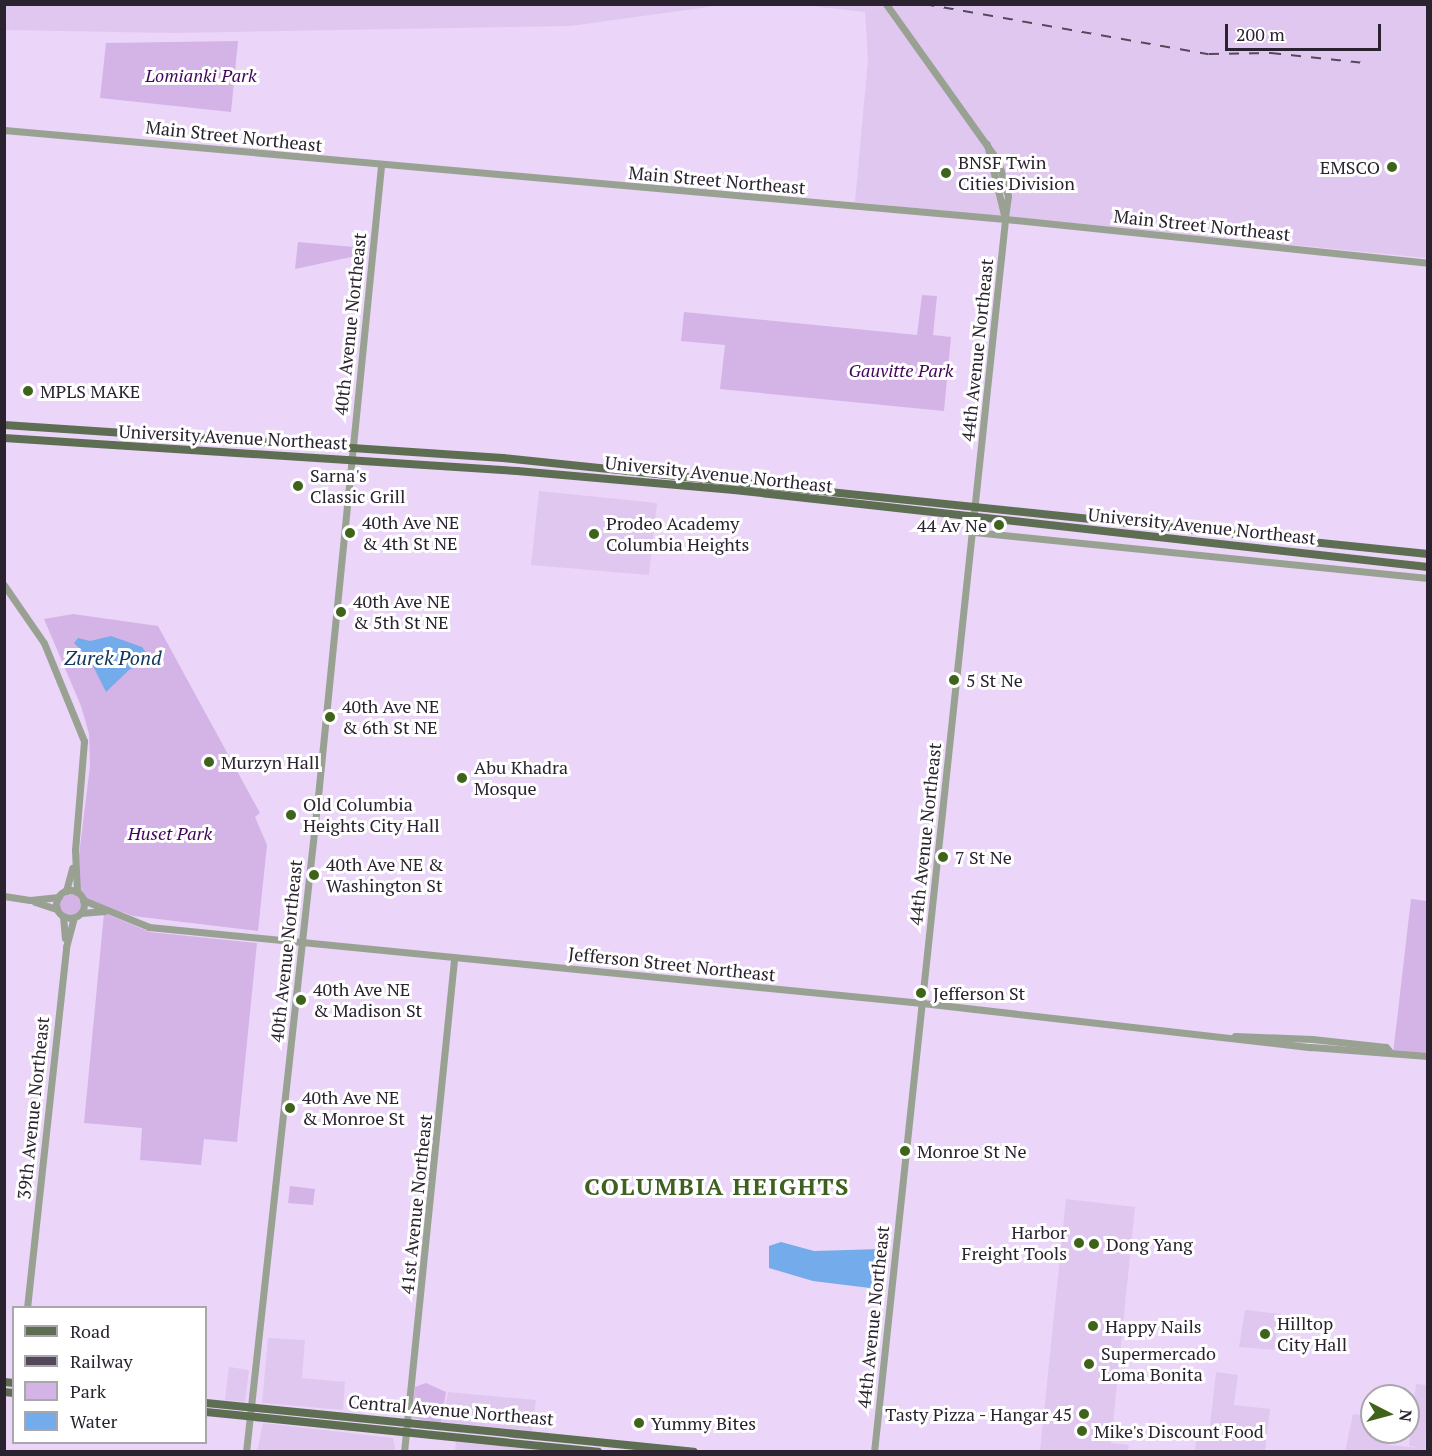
<!DOCTYPE html>
<style>
body{margin:0}
#map{position:relative;width:1432px;height:1456px;overflow:hidden;background:#ebd5f9;font-family:"PT Serif",serif}
div>[style]{position:absolute}
.built>*{inset:0;background:#e0c7f0}
.green>*{inset:0;background:#d4b4e7}
.round{border-radius:50%}
.water>*{inset:0;background:#74abea}
.minor>*{height:7px;margin:-3.5px;padding:0 3.5px;transform-origin:3.5px;border-radius:3.5px;background:#98a192}
.minor>.ring{margin:-3.5px;padding:0;box-sizing:content-box;background:none;border:7px solid #98a192;border-radius:50%}
.major>*{height:8px;margin:-4px;padding:0 4px;transform-origin:4px;border-radius:4px;background:#5e6e53}
.rail>*{height:1.5px;margin-top:-0.75px;transform-origin:0;background:repeating-linear-gradient(90deg,#53485a 0 10px,transparent 0 20px)}
.dots>*{width:16px;height:16px;translate:-50% -50%;box-sizing:border-box;border:3px solid #fff;border-radius:50%}
span{translate:-50% -50%;white-space:nowrap;text-align:center;line-height:1.15;-webkit-text-stroke:6px #fff;paint-order:stroke}
.park-label{font-size:18px;color:#43055c;font-style:italic}
.street-label{font-size:18px;color:#2a222f}
.poi-label{font-size:18px;color:#2a222f}
.left{translate:0 -50%;text-align:left}
.right{translate:-100% -50%;text-align:right}
.water-label{font-size:20px;color:#123962;font-style:italic}
.district-label{font-size:24px;color:#3e6020;font-weight:700;letter-spacing:1.5px}
.frame{position:absolute;inset:0;border:6px solid #2a222f;pointer-events:none}
.legend{position:absolute;left:12px;top:1306px;width:195px;height:138px;box-sizing:border-box;background:#fff;border:2px solid #aaa7ac;margin:0;padding:8px 10px;list-style:none;font-size:18px;color:#2a222f}
.legend li{display:flex;align-items:center;gap:12px;height:30px}
.legend b{width:30px;border:2px solid #aaa7ac}
.north{position:absolute;left:1360px;top:1384px;width:60px;height:60px;box-sizing:border-box;background:#fff;border:2px solid #aaa7ac;border-radius:50%;rotate:96deg;font-size:16px;font-weight:700;line-height:24px;text-align:center;color:#2a222f}
.north::after{content:'';display:block;margin:auto;width:21px;height:27px;background:#3e631b;clip-path:polygon(50% 0,100% 100%,50% 72%,0 100%)}
.scale{position:absolute;left:1225px;top:24px;width:156px;height:27px;box-sizing:border-box;border:3px solid #2a222f;border-top:0;padding-left:8px;font-size:18px;line-height:21px;white-space:nowrap;color:#2a222f;-webkit-text-stroke:4px #fff;paint-order:stroke}
</style>
<div id="map">
<div class="built">
<div style="clip-path:polygon(5px 4px,723px 4px,723px 5px,570px 26px,174px 33px,5px 30px)"></div>
<div style="clip-path:polygon(802px 5px,1427px 5px,1427px 258px,855px 202px,868px 59px,865px 12px)"></div>
<div style="clip-path:polygon(539px 491px,657px 503px,649px 575px,531px 565px)"></div>
<div style="clip-path:polygon(1066px 1199px,1135px 1207px,1111px 1443px,1129px 1445px,1128px 1451px,1040px 1451px)"></div>
<div style="clip-path:polygon(1245px 1310px,1280px 1314px,1274px 1350px,1239px 1347px)"></div>
<div style="clip-path:polygon(268px 1338px,305px 1340px,302px 1378px,345px 1382px,343px 1410px,262px 1403px)"></div>
<div style="clip-path:polygon(229px 1367px,249px 1370px,245px 1402px,225px 1400px)"></div>
<div style="clip-path:polygon(1216px 1372px,1238px 1375px,1234px 1405px,1270px 1409px,1265px 1451px,1195px 1451px,1198px 1425px,1210px 1426px)"></div>
<div style="clip-path:polygon(1416px 1384px,1427px 1385px,1425px 1451px,1345px 1452px,1353px 1414px,1370px 1416px,1372px 1432px,1388px 1432px,1388px 1445px,1422px 1448px,1409px 1446px)"></div>
<div style="clip-path:polygon(448px 1392px,536px 1400px,532px 1431px,442px 1422px)"></div>
<div style="clip-path:polygon(263px 1423px,393px 1438px,396px 1452px,257px 1452px)"></div>
<div style="clip-path:polygon(456px 1442px,552px 1451px,455px 1452px)"></div>
</div>
<div class="green">
<div style="clip-path:polygon(238px 41px,231px 112px,100px 98px,106px 43px)"></div>
<div style="clip-path:polygon(298px 242px,365px 248px,365px 254px,295px 269px)"></div>
<div style="clip-path:polygon(922px 295px,937px 296px,933px 335px,951px 337px,944px 411px,720px 389px,725px 345px,681px 341px,684px 312px,917px 335px)"></div>
<div style="clip-path:polygon(73px 614px,158px 626px,260px 813px,255px 817px,267px 845px,258px 931px,133px 916px,84px 898px,78px 884px,78px 863px,90px 766px,89px 734px,81px 706px,44px 619px)"></div>
<div class="round" style="left:59px;top:894px;width:22px;height:22px"></div>
<div style="clip-path:polygon(1411px 899px,1427px 901px,1427px 1057px,1393px 1054px)"></div>
<div style="clip-path:polygon(104px 913px,150px 932px,257px 943px,237px 1142px,204px 1139px,201px 1165px,140px 1160px,142px 1128px,84px 1123px)"></div>
<div style="clip-path:polygon(290px 1186px,315px 1189px,313px 1205px,288px 1203px)"></div>
<div style="clip-path:polygon(426px 1383px,446px 1392px,441px 1423px,412px 1418px,415px 1387px)"></div>
</div>
<div class="water">
<div style="clip-path:polygon(111px 636px,142px 647px,147px 654px,145px 663px,129px 670px,106px 692px,89px 658px,74px 643px,78px 638px,90px 641px)"></div>
<div style="clip-path:polygon(781px 1242px,814px 1251px,882px 1249px,889px 1259px,881px 1283px,870px 1288px,813px 1281px,769px 1268px,769px 1246px)"></div>
</div>
<div class="minor">
<div style="left:886px;top:4px;width:193px;rotate:54.5deg"></div>
<div style="left:998px;top:161px;width:36px;rotate:74deg"></div>
<div style="left:1008px;top:196px;width:22px;rotate:98deg"></div>
<div style="left:4px;top:130px;width:1005px;rotate:5.08deg"></div>
<div style="left:1005px;top:219px;width:425px;rotate:5.9deg"></div>
<div style="left:974px;top:532px;width:456px;rotate:5.8deg"></div>
<div style="left:4px;top:585px;width:70px;rotate:55.4deg"></div>
<div style="left:44px;top:643px;width:106px;rotate:67.8deg"></div>
<div style="left:84px;top:741px;width:109px;rotate:94.7deg"></div>
<div style="left:75px;top:850px;width:42px;rotate:87.3deg"></div>
<div class="ring" style="left:56px;top:890px;width:21px;height:21px"></div>
<div style="left:66px;top:891px;width:24px;rotate:-75deg"></div>
<div style="left:4px;top:896px;width:26px;rotate:9deg"></div>
<div style="left:30px;top:900px;width:29px;rotate:-6deg"></div>
<div style="left:83px;top:900px;width:71px;rotate:22.2deg"></div>
<div style="left:149px;top:927px;width:777px;rotate:5.62deg"></div>
<div style="left:922px;top:1003px;width:391px;rotate:6.5deg"></div>
<div style="left:1311px;top:1047px;width:117px;rotate:4.4deg"></div>
<div style="left:35px;top:902px;width:23px;rotate:18deg"></div>
<div style="left:81px;top:913px;width:24px;rotate:-5deg"></div>
<div style="left:63px;top:916px;width:22px;rotate:85deg"></div>
<div style="left:1235px;top:1036px;width:77px;rotate:2.2deg"></div>
<div style="left:1312px;top:1039px;width:74px;rotate:6.2deg"></div>
<div style="left:1386px;top:1047px;width:6px;rotate:51deg"></div>
<div style="left:27px;top:1308px;width:363px;rotate:-83.8deg"></div>
<div style="left:66px;top:947px;width:30px;rotate:-75deg"></div>
<div style="left:246px;top:1452px;width:670px;rotate:-83.74deg"></div>
<div style="left:319px;top:786px;width:623px;rotate:-84.29deg"></div>
<div style="left:404px;top:1452px;width:497px;rotate:-84.2deg"></div>
<div style="left:874px;top:1452px;width:1201px;rotate:-83.93deg"></div>
<div style="left:1001px;top:258px;width:39px;rotate:-84deg"></div>
<div style="left:1005px;top:219px;width:77px;rotate:-103.5deg"></div>
</div>
<div class="major">
<div style="left:4px;top:425px;width:500px;rotate:3.78deg"></div>
<div style="left:503px;top:458px;width:930px;rotate:5.93deg"></div>
<div style="left:4px;top:438px;width:514px;rotate:3.68deg"></div>
<div style="left:517px;top:471px;width:218px;rotate:5deg"></div>
<div style="left:734px;top:490px;width:698px;rotate:6.33deg"></div>
<div style="left:4px;top:1382px;width:10px;rotate:6deg"></div>
<div style="left:4px;top:1392px;width:10px;rotate:6deg"></div>
<div style="left:206px;top:1403px;width:490px;rotate:5.7deg"></div>
<div style="left:206px;top:1412px;width:394px;rotate:5.8deg"></div>
</div>
<div class="rail">
<div style="left:924px;top:4px;width:289px;rotate:10deg"></div>
<div style="left:1209px;top:54px;width:62px;rotate:-0.9deg"></div>
<div style="left:1271px;top:53px;width:94px;rotate:6.1deg"></div>
</div>
<div class="dots">
<div style="left:1392px;top:167px;background:#3e631b"></div>
<div style="left:946px;top:173px;background:#3e631b"></div>
<div style="left:28px;top:391px;background:#3e631b"></div>
<div style="left:298px;top:486px;background:#3e631b"></div>
<div style="left:999px;top:525px;background:#3e631b"></div>
<div style="left:350px;top:533px;background:#3e631b"></div>
<div style="left:594px;top:534px;background:#3e631b"></div>
<div style="left:341px;top:612px;background:#3e631b"></div>
<div style="left:954px;top:680px;background:#3e631b"></div>
<div style="left:330px;top:717px;background:#3e631b"></div>
<div style="left:209px;top:762px;background:#3e631b"></div>
<div style="left:462px;top:778px;background:#3e631b"></div>
<div style="left:291px;top:815px;background:#3e631b"></div>
<div style="left:943px;top:857px;background:#3e631b"></div>
<div style="left:314px;top:875px;background:#3e631b"></div>
<div style="left:921px;top:993px;background:#3e631b"></div>
<div style="left:301px;top:1000px;background:#3e631b"></div>
<div style="left:290px;top:1108px;background:#3e631b"></div>
<div style="left:905px;top:1151px;background:#3e631b"></div>
<div style="left:1079px;top:1243px;background:#3e631b"></div>
<div style="left:1094px;top:1244px;background:#3e631b"></div>
<div style="left:1093px;top:1326px;background:#3e631b"></div>
<div style="left:1265px;top:1334px;background:#3e631b"></div>
<div style="left:1089px;top:1364px;background:#3e631b"></div>
<div style="left:1084px;top:1414px;background:#3e631b"></div>
<div style="left:639px;top:1423px;background:#3e631b"></div>
<div style="left:1082px;top:1431px;background:#3e631b"></div>
</div>
<div class="park-label">
<span style="left:201px;top:75px">Lomianki Park</span>
<span style="left:901px;top:370px">Gauvitte Park</span>
<span style="left:170px;top:833px">Huset Park</span>
</div>
<div class="street-label">
<span style="left:234px;top:136px;rotate:6deg">Main Street Northeast</span>
<span style="left:717px;top:180px;rotate:5deg">Main Street Northeast</span>
<span style="left:1202px;top:225px;rotate:6deg">Main Street Northeast</span>
<span style="left:350px;top:324px;rotate:-84deg">40th Avenue Northeast</span>
<span style="left:977px;top:350px;rotate:-84deg">44th Avenue Northeast</span>
<span style="left:233px;top:437px;rotate:3deg">University Avenue Northeast</span>
<span style="left:719px;top:474px;rotate:6deg">University Avenue Northeast</span>
<span style="left:1202px;top:526px;rotate:6deg">University Avenue Northeast</span>
<span style="left:925px;top:834px;rotate:-84deg">44th Avenue Northeast</span>
<span style="left:286px;top:951px;rotate:-84deg">40th Avenue Northeast</span>
<span style="left:672px;top:964px;rotate:6deg">Jefferson Street Northeast</span>
<span style="left:33px;top:1108px;rotate:-84deg">39th Avenue Northeast</span>
<span style="left:416px;top:1204px;rotate:-84deg">41st Avenue Northeast</span>
<span style="left:873px;top:1317px;rotate:-84deg">44th Avenue Northeast</span>
<span style="left:451px;top:1410px;rotate:5deg">Central Avenue Northeast</span>
</div>
<div class="poi-label">
<span class="left" style="left:958px;top:173px">BNSF Twin<br>Cities Division</span>
<span class="right" style="left:1380px;top:167px">EMSCO</span>
<span class="left" style="left:40px;top:391px">MPLS MAKE</span>
<span class="left" style="left:310px;top:486px">Sarna's<br>Classic Grill</span>
<span class="left" style="left:362px;top:533px">40th Ave NE<br>&amp; 4th St NE</span>
<span class="left" style="left:606px;top:534px">Prodeo Academy<br>Columbia Heights</span>
<span class="right" style="left:987px;top:525px">44 Av Ne</span>
<span class="left" style="left:353px;top:612px">40th Ave NE<br>&amp; 5th St NE</span>
<span class="left" style="left:966px;top:680px">5 St Ne</span>
<span class="left" style="left:342px;top:717px">40th Ave NE<br>&amp; 6th St NE</span>
<span class="left" style="left:221px;top:762px">Murzyn Hall</span>
<span class="left" style="left:474px;top:778px">Abu Khadra<br>Mosque</span>
<span class="left" style="left:303px;top:815px">Old Columbia<br>Heights City Hall</span>
<span class="left" style="left:955px;top:857px">7 St Ne</span>
<span class="left" style="left:326px;top:875px">40th Ave NE &amp;<br>Washington St</span>
<span class="left" style="left:313px;top:1000px">40th Ave NE<br>&amp; Madison St</span>
<span class="left" style="left:933px;top:993px">Jefferson St</span>
<span class="left" style="left:302px;top:1108px">40th Ave NE<br>&amp; Monroe St</span>
<span class="left" style="left:917px;top:1151px">Monroe St Ne</span>
<span class="right" style="left:1067px;top:1243px">Harbor<br>Freight Tools</span>
<span class="left" style="left:1106px;top:1244px">Dong Yang</span>
<span class="left" style="left:1277px;top:1334px">Hilltop<br>City Hall</span>
<span class="left" style="left:1105px;top:1326px">Happy Nails</span>
<span class="left" style="left:1101px;top:1364px">Supermercado<br>Loma Bonita</span>
<span class="right" style="left:1072px;top:1414px">Tasty Pizza - Hangar 45</span>
<span class="left" style="left:651px;top:1423px">Yummy Bites</span>
<span class="left" style="left:1094px;top:1431px">Mike's Discount Food</span>
</div>
<div class="water-label">
<span style="left:113px;top:657px">Zurek Pond</span>
</div>
<div class="district-label">
<span style="left:717px;top:1187px">COLUMBIA HEIGHTS</span>
</div>
<div class="frame"></div>
<ul class="legend">
<li><b style="height:8px;background:#5e6e53"></b>Road</li>
<li><b style="height:8px;background:#53485a"></b>Railway</li>
<li><b style="height:16px;background:#d4b4e7"></b>Park</li>
<li><b style="height:16px;background:#74abea"></b>Water</li>
</ul>
<div class="north">N</div>
<div class="scale">200 m</div>
</div>
